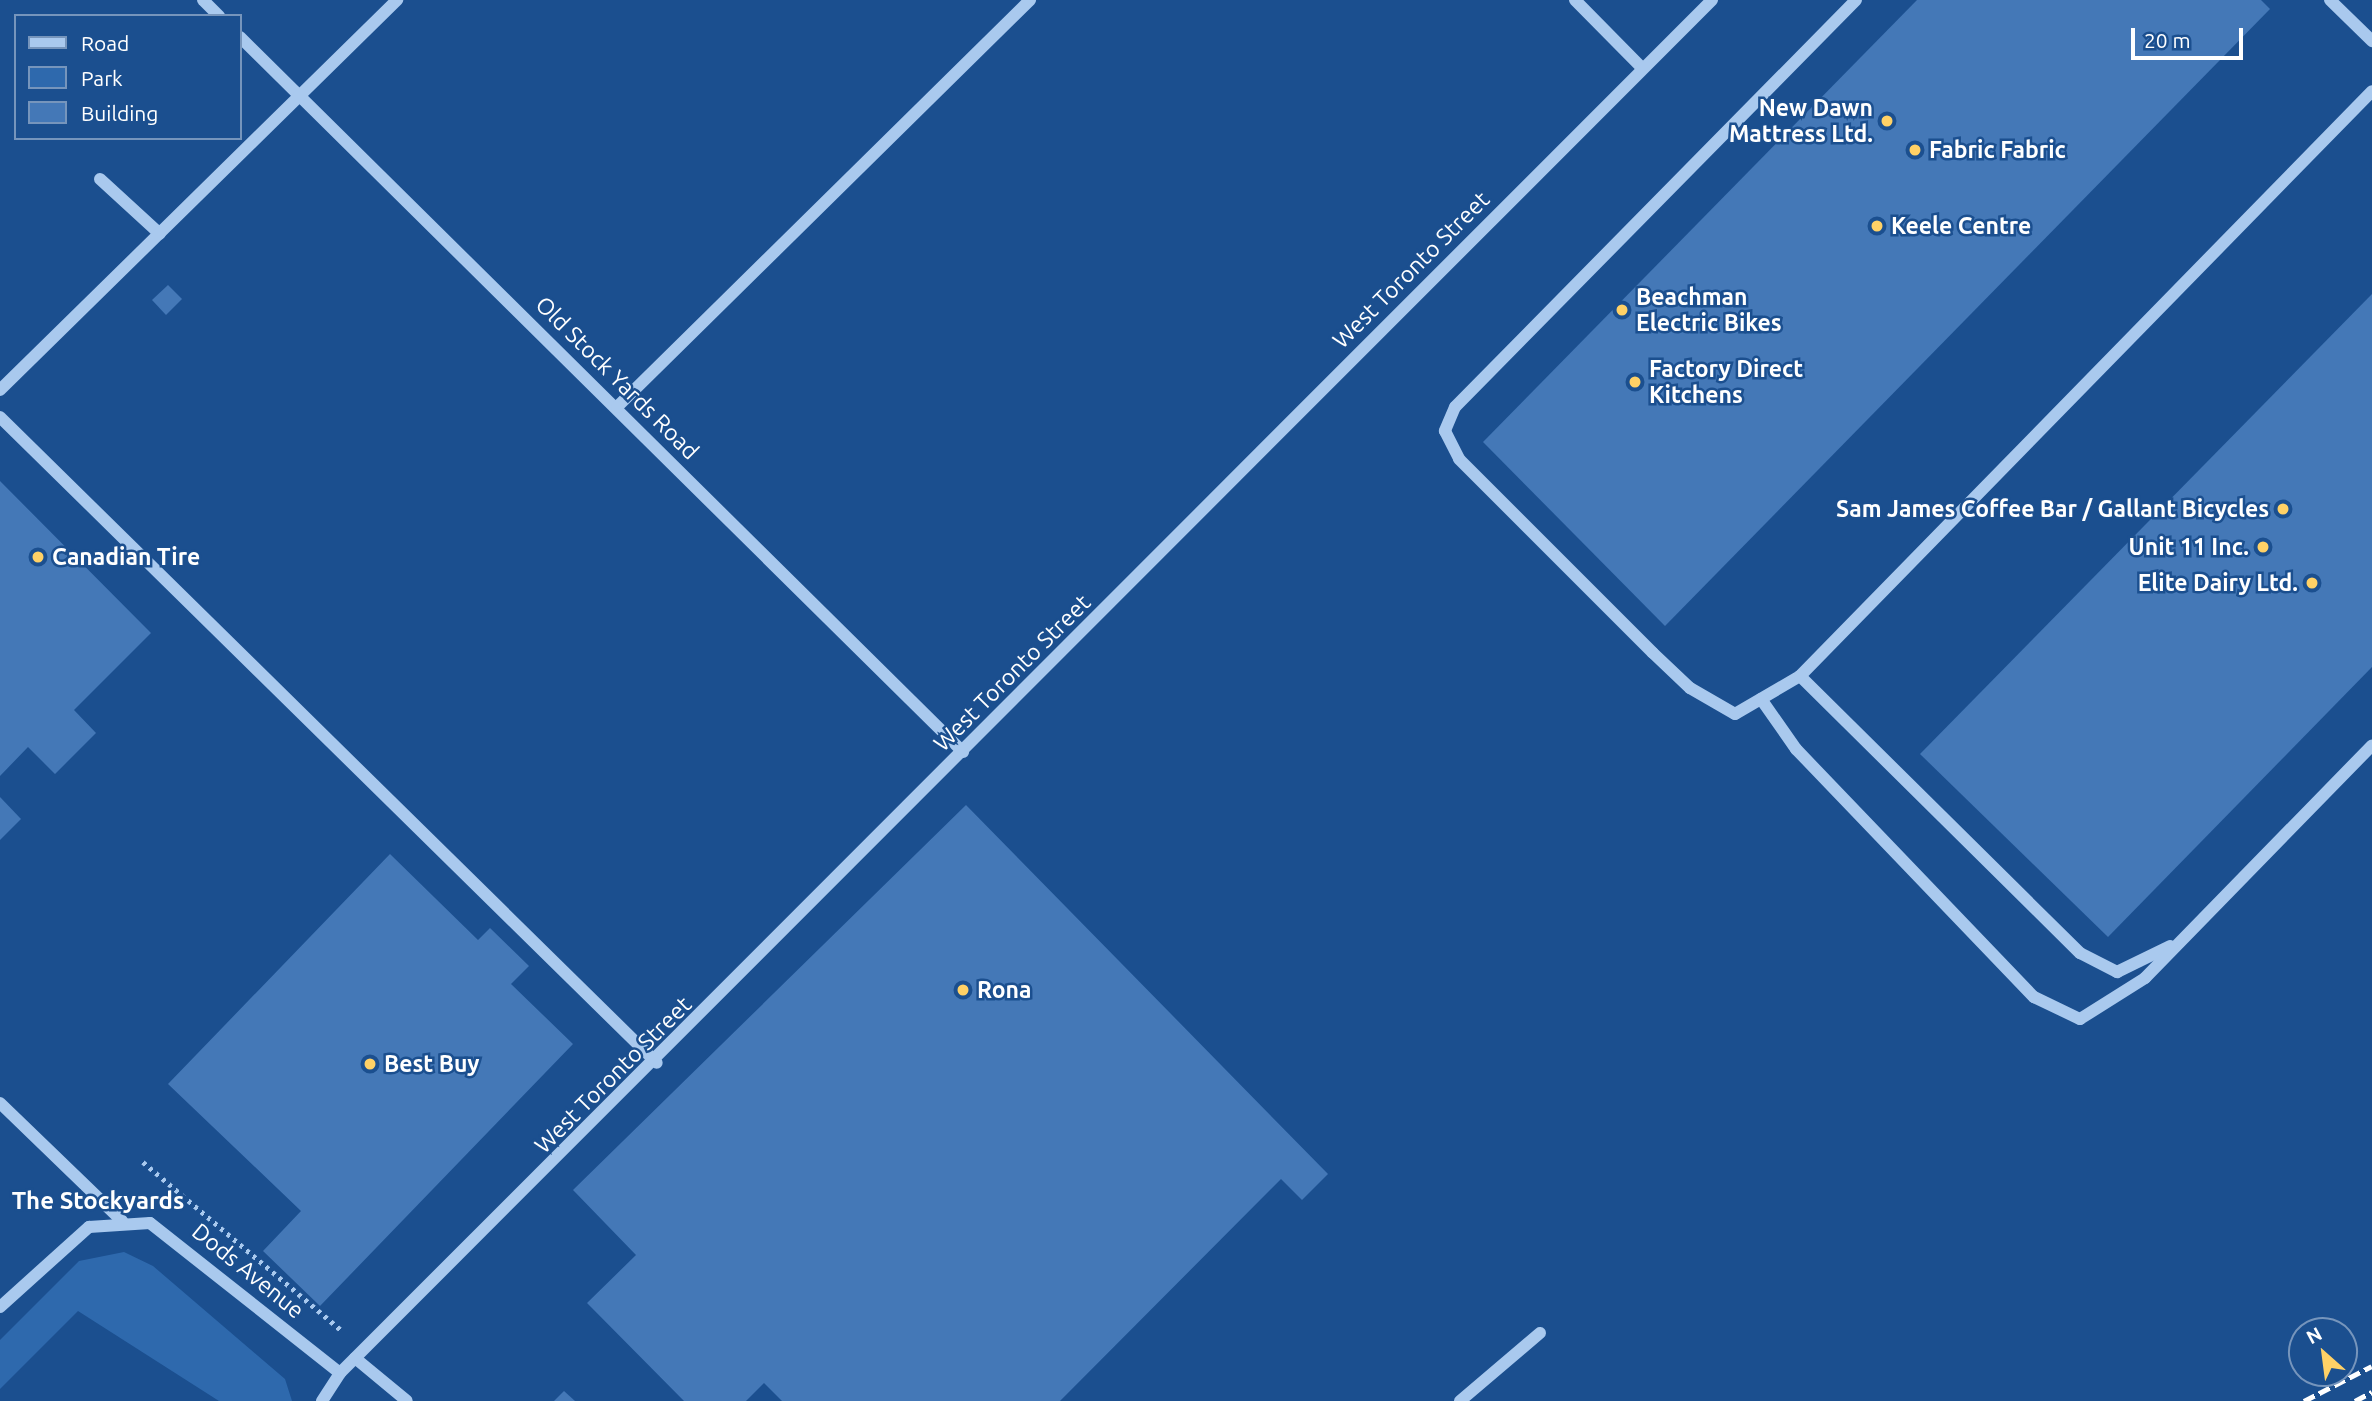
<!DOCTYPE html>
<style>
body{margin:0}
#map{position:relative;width:2372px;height:1401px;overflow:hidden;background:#1b4f8f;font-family:Ubuntu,sans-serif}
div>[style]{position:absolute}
.green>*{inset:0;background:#2e69ad}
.building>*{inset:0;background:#4478b7}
.path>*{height:4.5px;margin-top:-2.25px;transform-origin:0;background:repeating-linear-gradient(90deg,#a9c9ee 0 3.5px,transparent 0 8.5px)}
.minor>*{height:12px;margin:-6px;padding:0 6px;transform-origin:6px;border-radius:6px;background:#a9c9ee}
.rail>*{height:5px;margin-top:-2.5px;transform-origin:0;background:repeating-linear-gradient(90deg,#fff 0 12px,transparent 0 17px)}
.dots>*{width:19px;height:19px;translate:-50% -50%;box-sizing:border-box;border:4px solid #1b4f8f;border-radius:50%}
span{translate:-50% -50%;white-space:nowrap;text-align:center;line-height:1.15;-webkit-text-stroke:5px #1b4f8f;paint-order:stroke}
.poi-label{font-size:23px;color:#fff;font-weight:700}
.right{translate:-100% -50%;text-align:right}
.left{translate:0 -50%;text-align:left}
.street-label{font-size:23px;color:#fff}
.neighbourhood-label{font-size:24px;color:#fff;font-weight:700}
.legend{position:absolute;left:14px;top:14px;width:228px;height:126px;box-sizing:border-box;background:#1b4f8f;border:2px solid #7695bc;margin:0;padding:9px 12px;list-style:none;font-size:21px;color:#fff}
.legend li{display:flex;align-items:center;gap:14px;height:35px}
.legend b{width:35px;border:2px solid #7695bc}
.north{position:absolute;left:2288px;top:1317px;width:70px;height:70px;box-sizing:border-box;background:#1b4f8f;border:2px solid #7695bc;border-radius:50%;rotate:332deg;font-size:19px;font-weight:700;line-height:28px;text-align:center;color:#fff}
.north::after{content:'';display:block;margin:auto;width:24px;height:32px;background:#ffd166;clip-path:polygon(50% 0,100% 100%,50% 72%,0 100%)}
.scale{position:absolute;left:2131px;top:28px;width:112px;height:32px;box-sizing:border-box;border:4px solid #fff;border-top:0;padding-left:9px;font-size:21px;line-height:24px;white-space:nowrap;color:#fff;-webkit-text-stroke:5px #1b4f8f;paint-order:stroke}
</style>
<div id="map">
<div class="green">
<div style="clip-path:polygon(124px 1252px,153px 1266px,285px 1379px,292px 1401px,219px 1401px,78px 1311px,0 1389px,0 1340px,79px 1261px)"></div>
</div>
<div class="building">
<div style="clip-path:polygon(1917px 0,2261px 0,2270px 9px,1665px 626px,1483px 442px)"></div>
<div style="clip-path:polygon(168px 285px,182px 299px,166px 315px,152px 300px)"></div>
<div style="clip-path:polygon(2372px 294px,2372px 667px,2108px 937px,1920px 754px)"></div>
<div style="clip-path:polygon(0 481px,151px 633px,74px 710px,96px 733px,55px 774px,28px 747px,0 776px)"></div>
<div style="clip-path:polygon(0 797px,21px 819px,0 840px)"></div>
<div style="clip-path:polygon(966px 805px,1328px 1174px,1302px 1200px,1281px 1179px,1060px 1401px,782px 1401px,764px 1383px,746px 1401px,684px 1401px,587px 1303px,636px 1255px,573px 1190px)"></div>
<div style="clip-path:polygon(390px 854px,478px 940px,490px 928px,529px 966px,511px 984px,573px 1044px,320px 1306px,263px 1251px,301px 1211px,168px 1084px)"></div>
<div style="clip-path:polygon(564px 1391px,575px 1401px,554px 1401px)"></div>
</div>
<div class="path">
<div style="left:143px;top:1162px;width:261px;rotate:40.3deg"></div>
</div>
<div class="minor">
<div style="left:203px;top:0;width:23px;rotate:45deg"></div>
<div style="left:1575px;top:0;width:95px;rotate:45.4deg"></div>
<div style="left:1856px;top:0;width:571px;rotate:134.57deg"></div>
<div style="left:1455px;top:407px;width:26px;rotate:113deg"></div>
<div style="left:1445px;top:431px;width:31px;rotate:63deg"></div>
<div style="left:1459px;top:459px;width:274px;rotate:45deg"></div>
<div style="left:1653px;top:653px;width:51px;rotate:43.4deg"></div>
<div style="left:1690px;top:688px;width:52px;rotate:30deg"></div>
<div style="left:1735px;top:714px;width:75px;rotate:-30.3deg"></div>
<div style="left:1800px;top:676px;width:818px;rotate:-45.64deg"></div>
<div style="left:2330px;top:0;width:59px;rotate:44.3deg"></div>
<div style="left:240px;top:37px;width:1017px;rotate:44.68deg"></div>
<div style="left:100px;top:179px;width:81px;rotate:42.5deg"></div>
<div style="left:0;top:390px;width:557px;rotate:-44.49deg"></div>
<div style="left:617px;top:407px;width:580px;rotate:-44.58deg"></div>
<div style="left:0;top:417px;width:921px;rotate:44.52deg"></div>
<div style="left:1800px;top:676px;width:394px;rotate:44.7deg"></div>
<div style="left:2080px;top:953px;width:42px;rotate:27.2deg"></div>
<div style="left:2117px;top:972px;width:59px;rotate:-26.1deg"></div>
<div style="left:1761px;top:699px;width:61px;rotate:55deg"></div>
<div style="left:1796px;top:749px;width:344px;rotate:46.2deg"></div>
<div style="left:2034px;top:997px;width:51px;rotate:25.6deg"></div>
<div style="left:2080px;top:1019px;width:77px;rotate:-32.2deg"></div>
<div style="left:2145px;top:978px;width:325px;rotate:-45.7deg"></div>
<div style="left:0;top:1103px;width:170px;rotate:44deg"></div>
<div style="left:0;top:1307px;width:120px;rotate:-42deg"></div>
<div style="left:89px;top:1227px;width:61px;rotate:-3.8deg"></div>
<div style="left:150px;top:1223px;width:242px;rotate:38.3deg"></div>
<div style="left:355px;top:1358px;width:67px;rotate:39.6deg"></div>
<div style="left:322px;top:1401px;width:33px;rotate:-57deg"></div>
<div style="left:340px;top:1373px;width:1941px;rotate:-45.02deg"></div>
<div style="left:1460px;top:1401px;width:105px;rotate:-40.4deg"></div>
</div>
<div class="rail">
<div style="left:2304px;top:1401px;width:76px;rotate:-27.2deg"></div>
<div style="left:2355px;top:1401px;width:19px;rotate:-28deg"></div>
</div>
<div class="dots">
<div style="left:1887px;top:121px;background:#ffd166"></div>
<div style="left:1915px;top:150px;background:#ffd166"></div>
<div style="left:1877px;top:226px;background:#ffd166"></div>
<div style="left:1622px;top:310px;background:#ffd166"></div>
<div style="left:1635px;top:382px;background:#ffd166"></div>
<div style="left:2283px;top:509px;background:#ffd166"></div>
<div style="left:2263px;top:547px;background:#ffd166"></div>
<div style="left:38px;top:557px;background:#ffd166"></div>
<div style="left:2312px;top:583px;background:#ffd166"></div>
<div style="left:963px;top:990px;background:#ffd166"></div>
<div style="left:370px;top:1064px;background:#ffd166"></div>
</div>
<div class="poi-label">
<span class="right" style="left:1873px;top:121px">New Dawn<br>Mattress Ltd.</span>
<span class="left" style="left:1929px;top:150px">Fabric Fabric</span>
<span class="left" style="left:1891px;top:226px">Keele Centre</span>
<span class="left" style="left:1636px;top:310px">Beachman<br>Electric Bikes</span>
<span class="left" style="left:1649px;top:382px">Factory Direct<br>Kitchens</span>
<span class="right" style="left:2269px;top:509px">Sam James Coffee Bar / Gallant Bicycles</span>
<span class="right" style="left:2249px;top:547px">Unit 11 Inc.</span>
<span class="left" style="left:52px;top:557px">Canadian Tire</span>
<span class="right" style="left:2298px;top:583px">Elite Dairy Ltd.</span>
<span class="left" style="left:977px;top:990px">Rona</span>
<span class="left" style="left:384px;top:1064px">Best Buy</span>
</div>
<div class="street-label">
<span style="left:1411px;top:270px;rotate:-45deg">West Toronto Street</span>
<span style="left:617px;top:378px;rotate:45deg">Old Stock Yards Road</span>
<span style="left:1012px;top:673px;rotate:-45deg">West Toronto Street</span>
<span style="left:613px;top:1075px;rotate:-45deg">West Toronto Street</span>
<span style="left:248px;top:1271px;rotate:39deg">Dods Avenue</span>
</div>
<div class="neighbourhood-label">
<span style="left:98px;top:1201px">The Stockyards</span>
</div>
<ul class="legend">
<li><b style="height:9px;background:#a9c9ee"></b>Road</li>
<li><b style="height:19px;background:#2e69ad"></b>Park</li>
<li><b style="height:19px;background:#4478b7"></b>Building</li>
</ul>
<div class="north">N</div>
<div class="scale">20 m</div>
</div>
